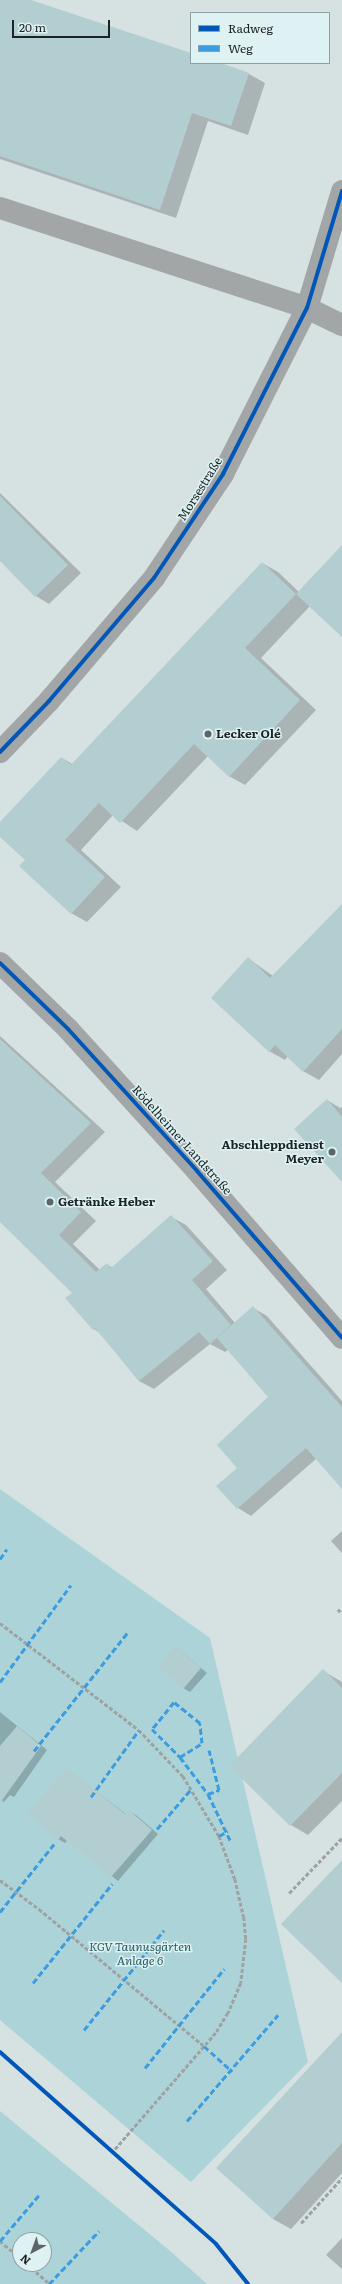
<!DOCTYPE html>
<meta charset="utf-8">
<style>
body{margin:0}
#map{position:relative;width:342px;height:2284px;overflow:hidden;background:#d6e1e2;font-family:Literata,serif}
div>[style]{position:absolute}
.green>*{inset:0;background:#acd4d8}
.shadow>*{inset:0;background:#0003}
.building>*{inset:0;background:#b3ced1}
.path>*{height:2.5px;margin-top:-1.25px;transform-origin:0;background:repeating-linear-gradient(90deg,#9ea2a2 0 4px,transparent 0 6px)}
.street>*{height:22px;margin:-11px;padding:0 11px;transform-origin:11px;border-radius:11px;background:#a2a6a6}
.quiet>*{height:3px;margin-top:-1.5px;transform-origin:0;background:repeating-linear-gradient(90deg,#3c9ce0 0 6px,transparent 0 9px)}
.cycleway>*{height:4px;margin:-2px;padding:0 2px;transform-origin:2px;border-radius:2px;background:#0057b8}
.dots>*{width:11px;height:11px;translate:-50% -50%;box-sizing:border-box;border:2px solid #def2f4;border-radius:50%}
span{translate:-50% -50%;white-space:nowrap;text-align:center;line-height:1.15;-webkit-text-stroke:3px #def2f4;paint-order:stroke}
.street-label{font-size:12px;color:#1c2324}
.poi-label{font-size:12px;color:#1c2324;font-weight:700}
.left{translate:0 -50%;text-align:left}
.right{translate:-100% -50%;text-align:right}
.park-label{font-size:12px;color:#2a5c61;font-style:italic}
.legend{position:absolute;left:190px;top:12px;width:140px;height:52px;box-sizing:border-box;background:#def2f4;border:1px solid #909fa1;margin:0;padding:5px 7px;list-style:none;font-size:12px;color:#1c2324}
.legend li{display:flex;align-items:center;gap:8px;height:20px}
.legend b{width:20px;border:1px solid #909fa1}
.north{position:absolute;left:12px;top:2232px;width:40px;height:40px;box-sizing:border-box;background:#def2f4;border:1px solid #909fa1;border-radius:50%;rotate:221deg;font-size:11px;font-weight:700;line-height:16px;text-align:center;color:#1c2324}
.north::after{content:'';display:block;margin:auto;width:14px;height:18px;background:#5d6666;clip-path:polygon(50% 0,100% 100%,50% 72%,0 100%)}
.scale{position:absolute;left:12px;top:20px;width:98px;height:18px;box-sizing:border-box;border:2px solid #1c2324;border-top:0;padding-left:5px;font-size:12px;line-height:14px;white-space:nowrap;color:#1c2324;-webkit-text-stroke:3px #def2f4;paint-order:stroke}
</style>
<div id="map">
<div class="green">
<div style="clip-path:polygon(0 1489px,210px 1638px,308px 2062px,191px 2182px,0 2020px)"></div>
<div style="clip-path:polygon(evenodd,0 2111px,169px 2250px,207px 2284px,0 2284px,0 2111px,20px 2240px,44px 2240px,44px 2264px,20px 2264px,20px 2240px)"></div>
</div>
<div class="shadow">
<div style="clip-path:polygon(0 0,28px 0,191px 54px,191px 63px,217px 63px,249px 74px,265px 83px,248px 135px,208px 121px,176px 218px,0 159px)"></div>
<div style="clip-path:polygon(0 493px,81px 573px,49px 604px,36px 596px,0 560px)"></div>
<div style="clip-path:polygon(342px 547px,342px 636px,310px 606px,261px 658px,316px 710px,245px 785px,229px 776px,208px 756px,137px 831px,113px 815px,81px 850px,121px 887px,87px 922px,71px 913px,26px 860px,0 836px,0 824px,62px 758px,72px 764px,262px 563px,278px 572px,299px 592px)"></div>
<div style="clip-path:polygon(342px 905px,342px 1054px,319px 1080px,303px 1071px,288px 1056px,285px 1060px,269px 1051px,249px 959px,273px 976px)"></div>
<div style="clip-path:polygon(0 1036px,105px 1132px,55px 1182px,96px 1221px,73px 1244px,100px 1270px,107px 1264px,113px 1268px,171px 1217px,186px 1225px,227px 1270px,206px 1289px,235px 1323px,253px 1308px,267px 1316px,342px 1401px,342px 1481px,317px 1458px,251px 1516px,238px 1508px,238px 1468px,270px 1397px,228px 1350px,225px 1352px,210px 1344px,154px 1389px,139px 1381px,101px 1334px,94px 1329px,73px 1293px,0 1221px)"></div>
<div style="clip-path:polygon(327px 1100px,340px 1108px,342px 1107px,342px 1179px)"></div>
<div style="clip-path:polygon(342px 1531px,342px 1553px,331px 1541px)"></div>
<div style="clip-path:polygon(176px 1647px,207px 1673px,190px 1692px,183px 1688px)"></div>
<div style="clip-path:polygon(323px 1671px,342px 1682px,342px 1801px,308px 1835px,291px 1825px,231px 1766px)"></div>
<div style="clip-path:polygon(0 1712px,47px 1750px,14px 1797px,10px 1795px,4px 1802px,0 1799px)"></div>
<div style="clip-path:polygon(67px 1769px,126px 1814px,129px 1811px,136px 1815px,158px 1834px,118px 1881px,68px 1840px,65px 1843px,58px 1839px)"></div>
<div style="clip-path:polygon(342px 2033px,342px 2173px,291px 2229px,273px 2219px,218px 2168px)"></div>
<div style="clip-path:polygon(342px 2238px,342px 2269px,326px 2255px)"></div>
</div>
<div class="building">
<div style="clip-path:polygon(0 0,31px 0,191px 53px,191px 63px,221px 63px,249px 73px,231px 126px,192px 113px,160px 210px,0 156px)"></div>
<div style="clip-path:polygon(0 496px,68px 565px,35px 597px,0 561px)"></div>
<div style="clip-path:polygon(342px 545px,342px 637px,296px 594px)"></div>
<div style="clip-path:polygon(262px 562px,296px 594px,245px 648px,300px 700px,229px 777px,194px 744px,120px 823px,99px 803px,65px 840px,105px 877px,71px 914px,19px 866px,25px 860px,0 837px,0 822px,61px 757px,71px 765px)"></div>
<div style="clip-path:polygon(342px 904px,342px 1029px,303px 1072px,275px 1045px,269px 1052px,211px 998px,248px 957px,270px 978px)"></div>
<div style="clip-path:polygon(0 1039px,91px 1123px,41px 1173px,81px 1212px,59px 1235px,96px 1272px,107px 1263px,111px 1268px,171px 1215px,213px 1261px,192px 1280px,231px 1325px,210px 1344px,199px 1332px,139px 1381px,95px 1328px,93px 1330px,65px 1298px,72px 1293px,0 1222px)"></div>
<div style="clip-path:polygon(327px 1099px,342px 1117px,342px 1182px,294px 1129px)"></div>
<div style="clip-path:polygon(253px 1306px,342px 1407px,342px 1489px,306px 1448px,237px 1509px,216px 1486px,237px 1468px,217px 1445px,268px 1397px,217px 1338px)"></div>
<div style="clip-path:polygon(175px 1646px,201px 1668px,183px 1689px,157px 1666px)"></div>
<div style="clip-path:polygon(323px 1669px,342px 1688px,342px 1773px,290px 1826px,229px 1766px)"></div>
<div style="clip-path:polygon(17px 1726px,41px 1746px,0 1803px,0 1746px)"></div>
<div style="clip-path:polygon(67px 1768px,125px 1814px,129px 1810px,152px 1830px,111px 1877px,61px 1836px,58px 1840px,27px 1812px)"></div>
<div style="clip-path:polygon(342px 1860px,342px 1983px,281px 1924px)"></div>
<div style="clip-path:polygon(342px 2032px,342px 2143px,273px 2219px,216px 2168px)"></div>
</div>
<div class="path">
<div style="left:338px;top:1609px;width:6px;rotate:51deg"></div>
<div style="left:0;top:1623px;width:175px;rotate:37.6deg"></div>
<div style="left:139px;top:1730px;width:64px;rotate:46.3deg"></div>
<div style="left:183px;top:1776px;width:70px;rotate:59deg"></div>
<div style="left:219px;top:1836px;width:46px;rotate:69.6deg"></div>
<div style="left:235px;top:1879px;width:39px;rotate:77deg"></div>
<div style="left:244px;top:1917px;width:22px;rotate:85deg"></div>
<div style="left:246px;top:1939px;width:44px;rotate:96.5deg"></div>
<div style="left:241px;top:1983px;width:33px;rotate:113deg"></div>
<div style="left:228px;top:2013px;width:23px;rotate:121deg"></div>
<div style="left:216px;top:2033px;width:157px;rotate:130.9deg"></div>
<div style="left:0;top:1880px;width:49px;rotate:36.6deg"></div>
<div style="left:39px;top:1909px;width:214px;rotate:39.7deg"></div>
<div style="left:289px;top:1893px;width:76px;rotate:-46.1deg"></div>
<div style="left:301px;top:2223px;width:61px;rotate:-47.7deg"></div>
<div style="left:0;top:2241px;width:26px;rotate:40deg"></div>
<div style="left:27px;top:2264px;width:30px;rotate:41deg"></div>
</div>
<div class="street">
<div style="left:0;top:208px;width:323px;rotate:18deg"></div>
<div style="left:307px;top:308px;width:39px;rotate:26deg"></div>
<div style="left:0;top:752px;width:71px;rotate:-46.1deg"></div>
<div style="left:49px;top:701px;width:162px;rotate:-49.5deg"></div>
<div style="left:154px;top:578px;width:125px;rotate:-56.4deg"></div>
<div style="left:223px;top:474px;width:186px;rotate:-63.2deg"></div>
<div style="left:307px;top:308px;width:122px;rotate:-73.3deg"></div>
<div style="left:0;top:963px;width:95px;rotate:44.1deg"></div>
<div style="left:68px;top:1029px;width:192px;rotate:47.7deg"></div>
<div style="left:197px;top:1171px;width:221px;rotate:49deg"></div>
</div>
<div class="quiet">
<div style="left:0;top:1559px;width:12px;rotate:-55deg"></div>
<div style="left:0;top:1682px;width:120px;rotate:-53.8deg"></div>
<div style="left:34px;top:1751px;width:152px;rotate:-51.7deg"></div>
<div style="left:180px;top:1757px;width:26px;rotate:-32deg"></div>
<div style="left:202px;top:1743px;width:20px;rotate:-96deg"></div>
<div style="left:200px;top:1723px;width:33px;rotate:-141deg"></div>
<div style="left:174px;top:1702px;width:35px;rotate:129deg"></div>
<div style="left:152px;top:1729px;width:40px;rotate:45deg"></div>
<div style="left:180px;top:1757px;width:46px;rotate:52.9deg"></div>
<div style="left:208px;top:1794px;width:53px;rotate:64.4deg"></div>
<div style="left:208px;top:1794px;width:12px;rotate:-20deg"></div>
<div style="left:219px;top:1790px;width:41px;rotate:-104deg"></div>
<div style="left:91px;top:1797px;width:82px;rotate:-54.4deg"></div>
<div style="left:157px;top:1829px;width:54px;rotate:-49.5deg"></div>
<div style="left:219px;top:1836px;width:10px;rotate:-29deg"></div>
<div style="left:0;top:1912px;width:87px;rotate:-51.5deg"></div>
<div style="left:33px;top:1983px;width:127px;rotate:-51.4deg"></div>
<div style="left:84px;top:2030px;width:128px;rotate:-51.3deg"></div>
<div style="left:204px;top:2046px;width:38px;rotate:42deg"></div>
<div style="left:145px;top:2068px;width:127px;rotate:-51.4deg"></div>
<div style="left:187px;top:2121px;width:140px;rotate:-49.4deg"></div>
<div style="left:0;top:2241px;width:60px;rotate:-49.7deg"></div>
<div style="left:49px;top:2284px;width:73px;rotate:-46.7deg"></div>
</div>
<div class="cycleway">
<div style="left:0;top:752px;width:71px;rotate:-46.1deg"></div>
<div style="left:49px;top:701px;width:162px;rotate:-49.5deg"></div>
<div style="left:154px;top:578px;width:125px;rotate:-56.4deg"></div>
<div style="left:223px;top:474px;width:186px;rotate:-63.2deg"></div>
<div style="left:307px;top:308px;width:122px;rotate:-73.3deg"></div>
<div style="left:0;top:963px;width:95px;rotate:44.1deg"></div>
<div style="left:68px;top:1029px;width:192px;rotate:47.7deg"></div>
<div style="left:197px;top:1171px;width:221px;rotate:49deg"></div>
<div style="left:0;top:2052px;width:289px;rotate:41.6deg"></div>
<div style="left:216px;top:2244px;width:51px;rotate:51.3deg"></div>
</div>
<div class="dots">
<div style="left:208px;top:734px;background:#5d6666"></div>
<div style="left:332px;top:1152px;background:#5d6666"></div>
<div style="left:50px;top:1202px;background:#5d6666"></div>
</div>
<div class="street-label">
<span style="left:200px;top:489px;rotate:-58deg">Morsestraße</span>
<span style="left:182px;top:1140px;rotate:48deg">Rödelheimer Landstraße</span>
</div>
<div class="poi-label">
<span class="left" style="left:216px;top:734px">Lecker Olé</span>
<span class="right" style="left:324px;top:1152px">Abschleppdienst<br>Meyer</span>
<span class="left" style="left:58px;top:1202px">Getränke Heber</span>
</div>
<div class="park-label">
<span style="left:140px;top:1954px">KGV Taunusgärten<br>Anlage 6</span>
</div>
<ul class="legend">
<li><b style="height:5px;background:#0057b8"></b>Radweg</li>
<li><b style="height:5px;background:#3c9ce0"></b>Weg</li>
</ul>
<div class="north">N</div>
<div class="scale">20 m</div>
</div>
